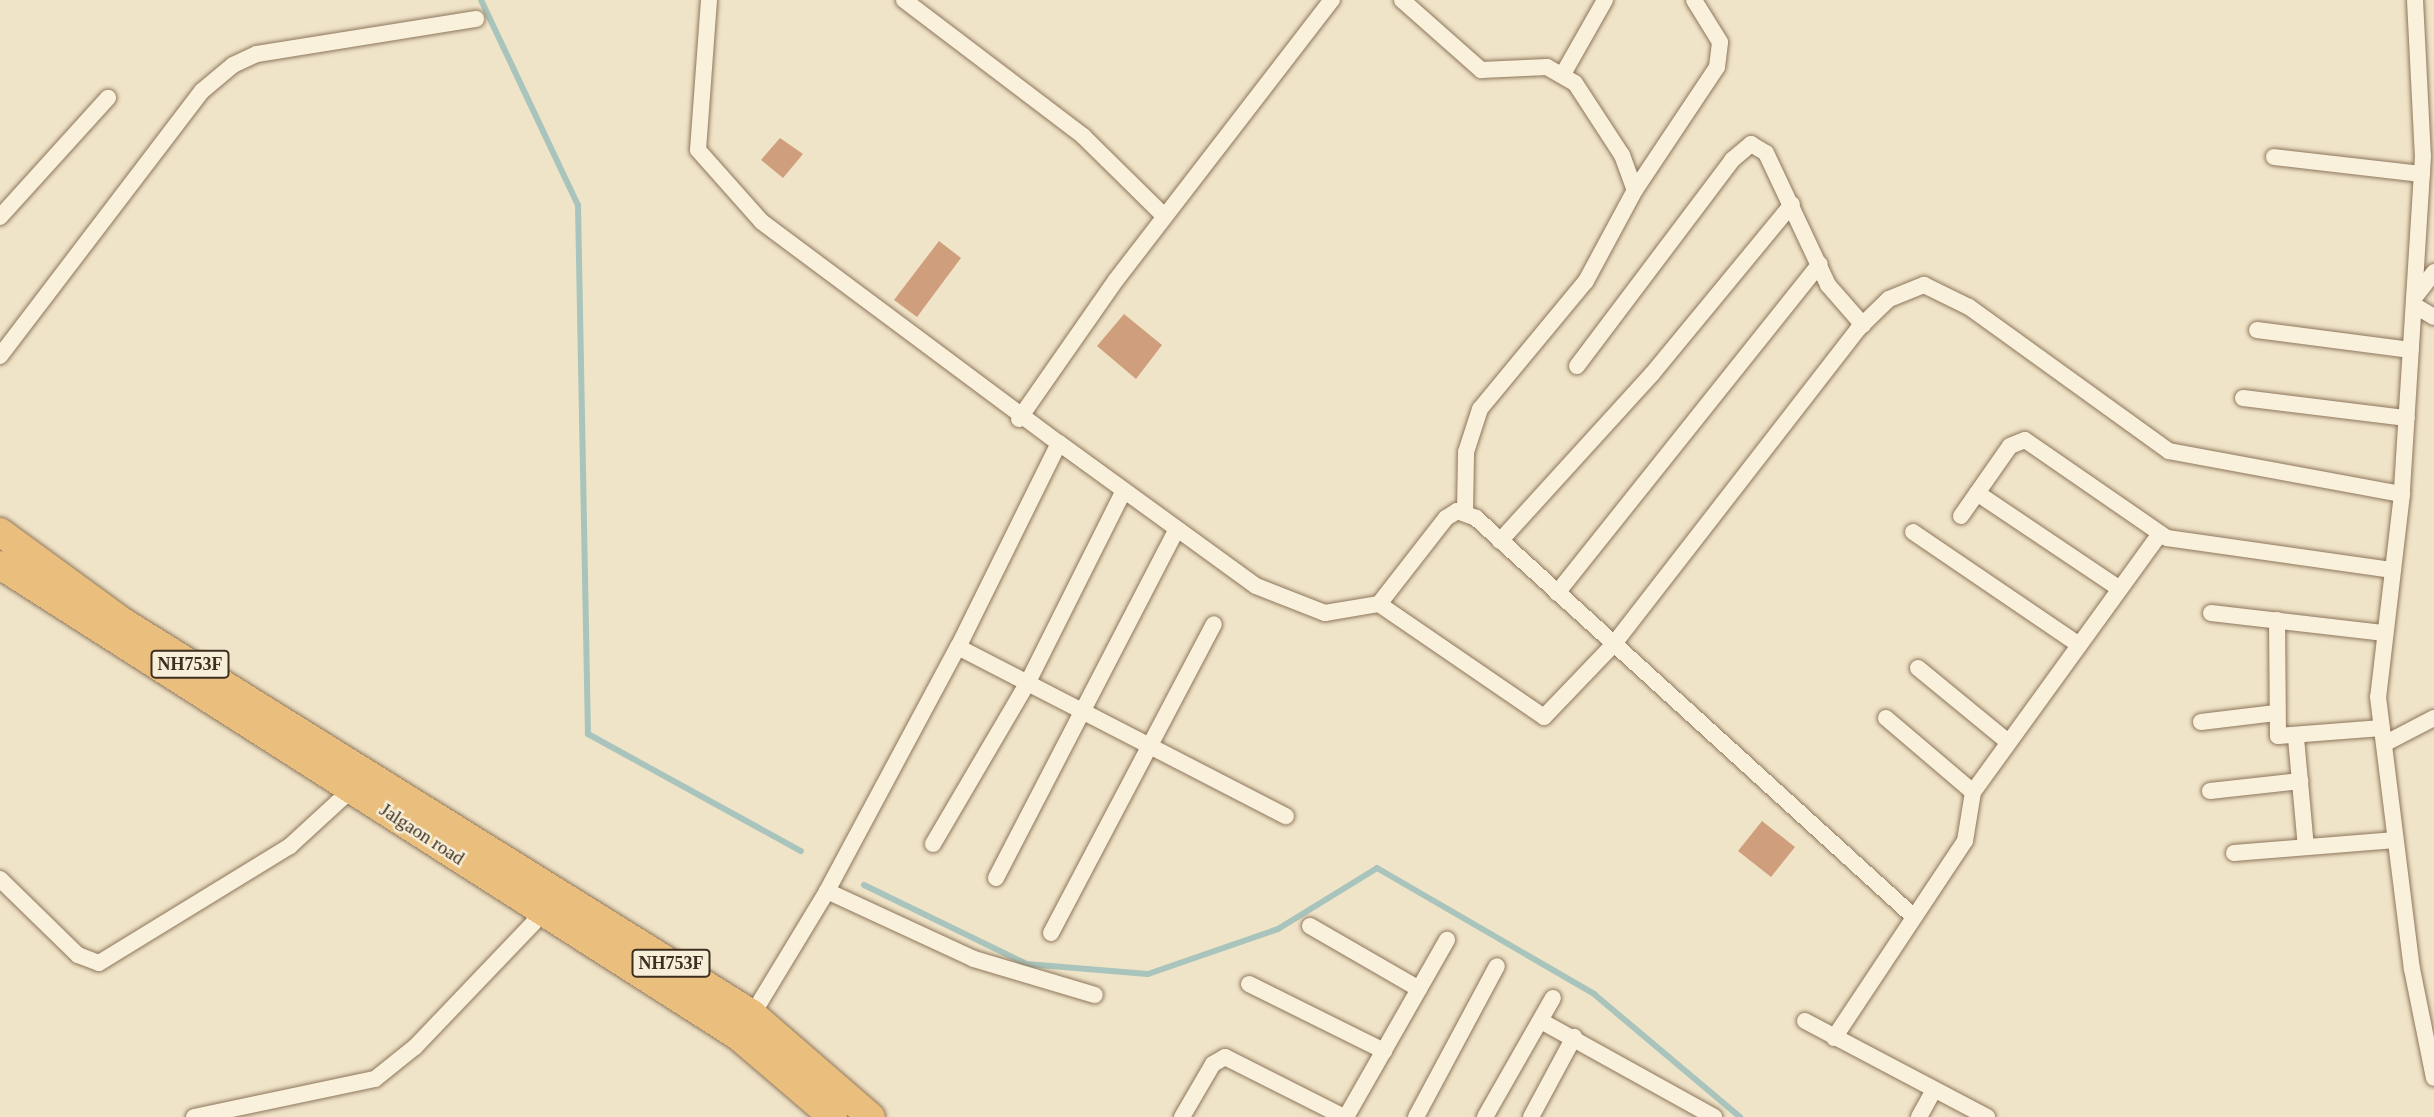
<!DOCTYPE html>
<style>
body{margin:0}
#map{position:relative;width:2434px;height:1117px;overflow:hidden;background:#f0e4c8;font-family:"Times New Roman",serif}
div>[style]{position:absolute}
.stream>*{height:6px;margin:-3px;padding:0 3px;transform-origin:3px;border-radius:3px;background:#a9c4bc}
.building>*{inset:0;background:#cf9f7d}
.roads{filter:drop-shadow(0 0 2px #8d765c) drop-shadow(0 0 2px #8d765c)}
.minor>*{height:16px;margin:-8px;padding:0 8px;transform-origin:8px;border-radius:8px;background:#faf1dc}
.trunk>*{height:28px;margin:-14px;padding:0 14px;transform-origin:14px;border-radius:14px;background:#eabe7c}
span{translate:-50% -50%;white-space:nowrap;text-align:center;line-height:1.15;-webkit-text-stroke:5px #f7eed8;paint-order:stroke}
.shield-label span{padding:2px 5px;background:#f7eed8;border:2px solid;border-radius:5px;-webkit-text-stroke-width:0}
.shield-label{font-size:18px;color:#3d2e20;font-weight:700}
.street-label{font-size:19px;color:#3d2e20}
</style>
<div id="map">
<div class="stream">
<div style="left:481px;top:0;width:227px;rotate:64.7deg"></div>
<div style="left:578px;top:205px;width:529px;rotate:88.92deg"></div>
<div style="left:588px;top:734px;width:243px;rotate:28.8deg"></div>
<div style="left:864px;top:885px;width:181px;rotate:25.9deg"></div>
<div style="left:1027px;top:964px;width:121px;rotate:4.7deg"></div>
<div style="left:1148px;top:974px;width:138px;rotate:-19.1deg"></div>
<div style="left:1278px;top:929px;width:116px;rotate:-31.6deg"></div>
<div style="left:1377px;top:868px;width:251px;rotate:30.1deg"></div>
<div style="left:1594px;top:994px;width:191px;rotate:40.1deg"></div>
</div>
<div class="building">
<div style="clip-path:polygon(780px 138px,803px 154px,783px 178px,761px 160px)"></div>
<div style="clip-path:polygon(939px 241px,961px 258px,917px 317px,894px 300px)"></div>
<div style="clip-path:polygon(1124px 314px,1162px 345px,1136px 379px,1097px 346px)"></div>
<div style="clip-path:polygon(1762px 821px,1795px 847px,1771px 877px,1738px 851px)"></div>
</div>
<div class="roads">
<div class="minor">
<div style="left:709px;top:0;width:150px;rotate:94.2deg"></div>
<div style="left:698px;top:150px;width:96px;rotate:48.4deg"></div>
<div style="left:762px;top:222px;width:370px;rotate:36.7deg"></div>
<div style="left:1059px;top:443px;width:228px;rotate:116.3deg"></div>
<div style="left:904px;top:0;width:225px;rotate:37.2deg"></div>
<div style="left:1083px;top:136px;width:114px;rotate:44.6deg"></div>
<div style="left:1402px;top:0;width:106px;rotate:41.5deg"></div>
<div style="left:1481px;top:70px;width:66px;rotate:-2.6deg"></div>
<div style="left:1547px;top:67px;width:32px;rotate:30deg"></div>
<div style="left:1575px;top:83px;width:86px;rotate:56.9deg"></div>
<div style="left:1622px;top:155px;width:37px;rotate:70deg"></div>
<div style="left:2415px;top:0;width:156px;rotate:87.1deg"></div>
<div style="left:2423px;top:156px;width:339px;rotate:93.6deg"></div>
<div style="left:2402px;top:494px;width:204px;rotate:96.7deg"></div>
<div style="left:2378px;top:697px;width:274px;rotate:82.9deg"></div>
<div style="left:2412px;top:969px;width:111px;rotate:78.6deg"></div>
<div style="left:1563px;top:74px;width:85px;rotate:-60.4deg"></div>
<div style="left:2274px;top:157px;width:149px;rotate:6.6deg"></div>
<div style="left:0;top:217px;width:161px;rotate:-47.8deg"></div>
<div style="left:2414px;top:298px;width:33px;rotate:-52deg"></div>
<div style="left:2414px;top:305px;width:23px;rotate:31deg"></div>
<div style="left:2257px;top:330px;width:155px;rotate:7.4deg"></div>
<div style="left:0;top:356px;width:333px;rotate:-52.7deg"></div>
<div style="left:202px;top:91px;width:40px;rotate:-40deg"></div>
<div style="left:233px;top:65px;width:26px;rotate:-25deg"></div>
<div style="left:257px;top:54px;width:222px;rotate:-9.1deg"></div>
<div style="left:1577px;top:366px;width:258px;rotate:-53deg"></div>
<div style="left:1732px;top:160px;width:25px;rotate:-40deg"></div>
<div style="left:1751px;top:144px;width:17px;rotate:31deg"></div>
<div style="left:1766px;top:153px;width:146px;rotate:64.8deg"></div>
<div style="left:1828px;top:285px;width:53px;rotate:48.8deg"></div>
<div style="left:2243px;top:398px;width:165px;rotate:7deg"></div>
<div style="left:1019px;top:419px;width:169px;rotate:-55.1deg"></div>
<div style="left:1116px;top:280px;width:354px;rotate:-52.4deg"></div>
<div style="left:1059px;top:443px;width:243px;rotate:36deg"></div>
<div style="left:1256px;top:586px;width:74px;rotate:21.4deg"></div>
<div style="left:1325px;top:613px;width:55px;rotate:-9.5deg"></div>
<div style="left:1379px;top:604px;width:109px;rotate:-52.1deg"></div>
<div style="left:1446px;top:518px;width:13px;rotate:-32deg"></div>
<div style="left:1457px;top:511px;width:20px;rotate:20deg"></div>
<div style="left:1476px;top:518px;width:592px;rotate:42.33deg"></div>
<div style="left:1977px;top:493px;width:172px;rotate:33.9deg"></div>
<div style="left:1465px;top:512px;width:60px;rotate:-89deg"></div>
<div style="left:1466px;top:452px;width:45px;rotate:-72deg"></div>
<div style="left:1480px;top:409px;width:166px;rotate:-50.4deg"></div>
<div style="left:1586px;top:281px;width:103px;rotate:-61.7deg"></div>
<div style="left:1635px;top:190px;width:148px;rotate:-56.3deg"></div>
<div style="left:1717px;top:67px;width:25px;rotate:-83deg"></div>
<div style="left:1720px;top:42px;width:49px;rotate:-121.8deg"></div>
<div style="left:1961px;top:516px;width:85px;rotate:-55deg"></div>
<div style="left:2010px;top:446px;width:16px;rotate:-22deg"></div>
<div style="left:2025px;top:440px;width:173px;rotate:34.6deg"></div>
<div style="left:2167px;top:538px;width:228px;rotate:8.1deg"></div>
<div style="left:1913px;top:532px;width:199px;rotate:34.2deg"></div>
<div style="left:1500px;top:541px;width:226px;rotate:-47.7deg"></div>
<div style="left:1652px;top:374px;width:220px;rotate:-50.5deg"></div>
<div style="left:1557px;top:593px;width:421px;rotate:-51.4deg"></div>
<div style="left:1379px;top:604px;width:200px;rotate:34.4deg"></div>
<div style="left:1544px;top:717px;width:100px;rotate:-46.2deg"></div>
<div style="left:1613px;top:645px;width:400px;rotate:-52.2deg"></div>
<div style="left:1858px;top:329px;width:43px;rotate:-44.1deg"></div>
<div style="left:1889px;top:299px;width:38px;rotate:-22deg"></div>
<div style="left:1924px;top:285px;width:50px;rotate:26.1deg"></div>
<div style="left:1969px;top:307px;width:246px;rotate:35.8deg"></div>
<div style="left:2169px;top:451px;width:237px;rotate:10.5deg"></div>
<div style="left:2211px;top:613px;width:175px;rotate:6.6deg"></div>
<div style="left:2277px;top:620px;width:116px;rotate:89.5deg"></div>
<div style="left:2278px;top:736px;width:104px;rotate:-4.4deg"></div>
<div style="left:1918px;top:668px;width:117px;rotate:39.4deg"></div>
<div style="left:1886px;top:718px;width:114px;rotate:40.4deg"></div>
<div style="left:2201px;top:722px;width:75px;rotate:-6.9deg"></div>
<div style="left:2296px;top:738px;width:109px;rotate:84.8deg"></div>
<div style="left:2384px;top:744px;width:56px;rotate:-27.5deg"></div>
<div style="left:2210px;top:791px;width:91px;rotate:-6.3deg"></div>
<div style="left:933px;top:844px;width:188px;rotate:-59.6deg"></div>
<div style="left:1028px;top:682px;width:212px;rotate:-63.4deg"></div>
<div style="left:2234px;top:853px;width:162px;rotate:-4.6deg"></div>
<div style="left:996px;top:878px;width:390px;rotate:-62.6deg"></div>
<div style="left:0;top:879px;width:109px;rotate:44.3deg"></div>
<div style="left:78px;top:955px;width:22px;rotate:21deg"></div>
<div style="left:99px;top:963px;width:224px;rotate:-31.5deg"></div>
<div style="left:290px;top:846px;width:86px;rotate:-42.6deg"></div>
<div style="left:827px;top:891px;width:162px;rotate:24.8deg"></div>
<div style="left:974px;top:959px;width:126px;rotate:16.6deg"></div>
<div style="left:1310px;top:926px;width:126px;rotate:30deg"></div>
<div style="left:1051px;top:933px;width:349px;rotate:-62.2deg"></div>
<div style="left:1249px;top:984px;width:151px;rotate:26.4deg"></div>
<div style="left:749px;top:1020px;width:151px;rotate:-58.8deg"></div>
<div style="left:827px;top:891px;width:277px;rotate:-61.8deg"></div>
<div style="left:958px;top:647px;width:369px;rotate:27.3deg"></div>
<div style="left:1541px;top:1021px;width:198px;rotate:29deg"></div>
<div style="left:1805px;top:1021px;width:206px;rotate:27.8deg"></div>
<div style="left:1834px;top:1038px;width:237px;rotate:-56.4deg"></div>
<div style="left:1965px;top:841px;width:50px;rotate:-80.7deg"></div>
<div style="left:1973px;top:792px;width:317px;rotate:-54.1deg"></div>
<div style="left:194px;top:1117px;width:185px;rotate:-11.9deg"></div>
<div style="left:375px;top:1079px;width:51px;rotate:-38.7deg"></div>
<div style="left:415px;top:1047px;width:191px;rotate:-46.3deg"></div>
<div style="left:1182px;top:1117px;width:61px;rotate:-59.7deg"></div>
<div style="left:1213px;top:1064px;width:14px;rotate:-30deg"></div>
<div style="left:1225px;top:1057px;width:133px;rotate:26.8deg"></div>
<div style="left:1346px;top:1117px;width:204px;rotate:-60.3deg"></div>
<div style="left:1416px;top:1117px;width:171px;rotate:-61.8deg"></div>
<div style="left:1485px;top:1117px;width:137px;rotate:-60.3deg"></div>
<div style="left:1531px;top:1117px;width:91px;rotate:-61.7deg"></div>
<div style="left:1919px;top:1117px;width:31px;rotate:-61deg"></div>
</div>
<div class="trunk">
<div style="left:0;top:532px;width:152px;rotate:36.2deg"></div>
<div style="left:123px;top:622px;width:741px;rotate:31.93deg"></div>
<div style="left:752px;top:1014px;width:157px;rotate:40.9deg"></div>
<div style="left:0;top:565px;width:875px;rotate:32.55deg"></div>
<div style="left:738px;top:1036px;width:125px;rotate:40.5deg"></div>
</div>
</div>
<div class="shield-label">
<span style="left:190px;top:664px">NH753F</span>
<span style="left:671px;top:963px">NH753F</span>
</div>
<div class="street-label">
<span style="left:422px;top:834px;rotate:33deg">Jalgaon road</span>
</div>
</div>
